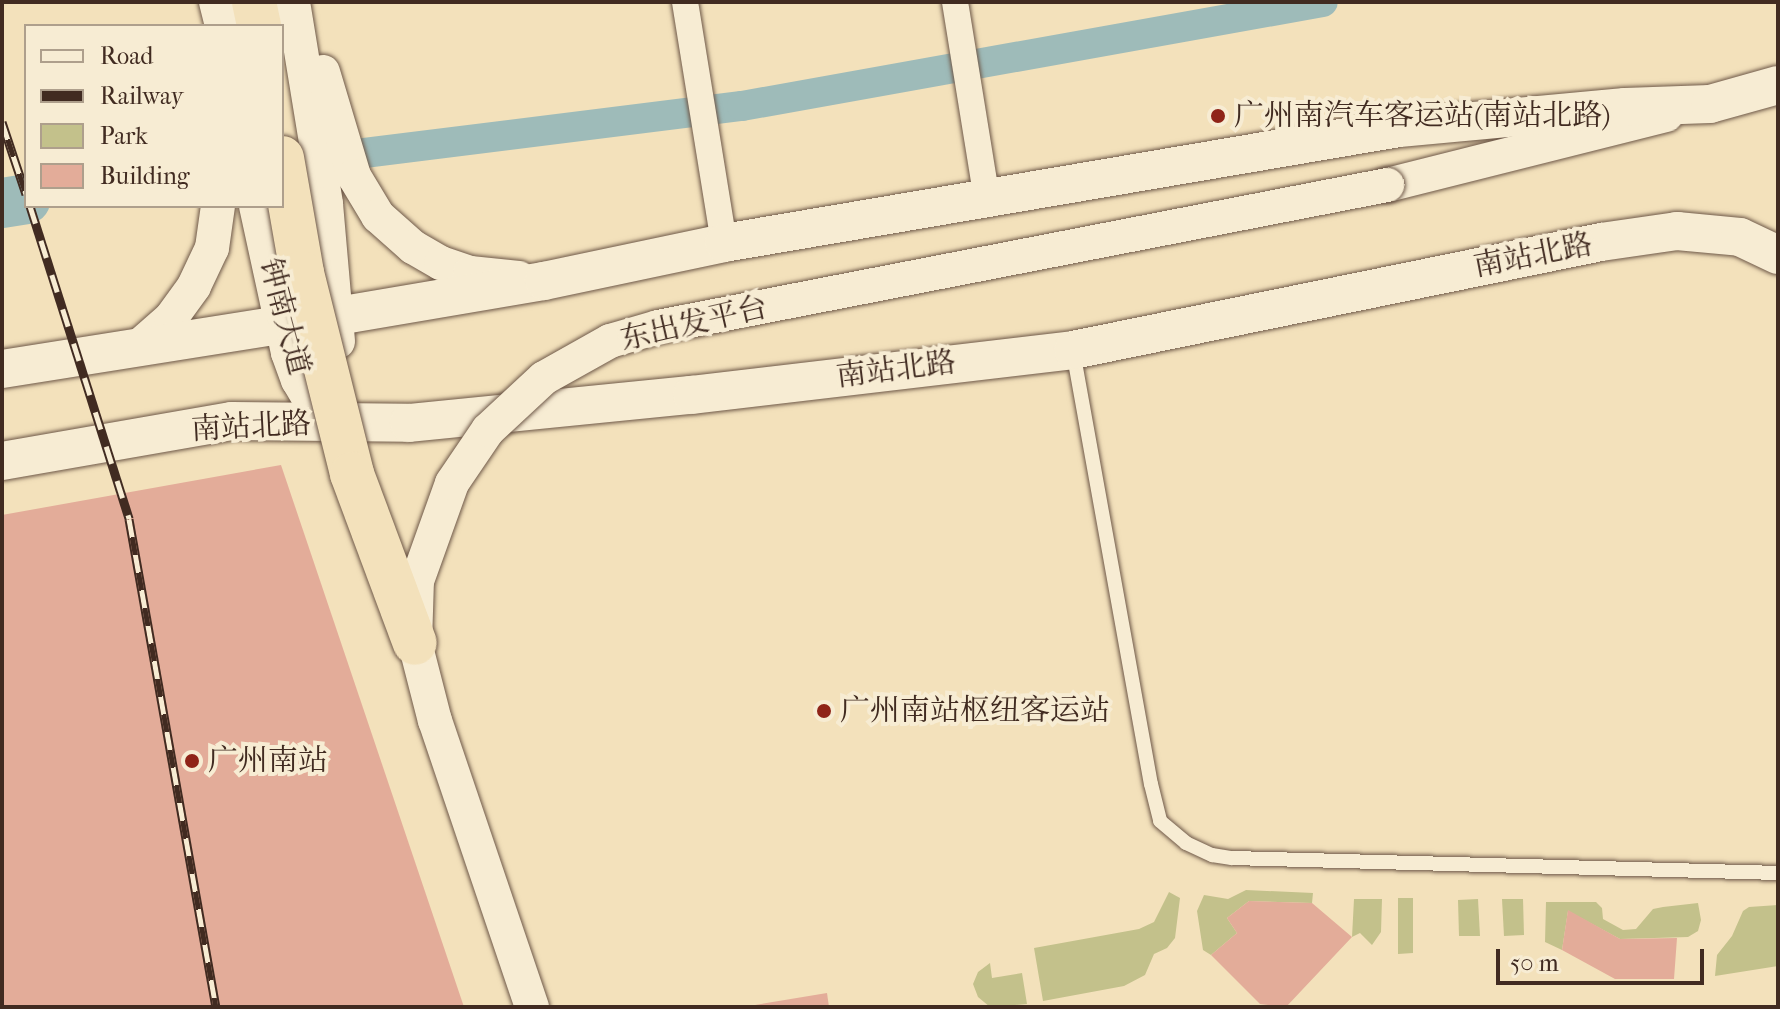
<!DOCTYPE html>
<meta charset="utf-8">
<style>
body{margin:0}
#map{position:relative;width:1780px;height:1009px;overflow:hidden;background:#f3e1bb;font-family:"IM FELL French Canon","Noto Serif SC",serif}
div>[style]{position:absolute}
.green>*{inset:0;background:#c3c18b}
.canal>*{height:30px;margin:-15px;padding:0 15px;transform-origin:15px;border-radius:15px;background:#9ebbb9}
.river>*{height:50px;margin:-25px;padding:0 25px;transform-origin:25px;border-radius:25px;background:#9ebbb9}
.building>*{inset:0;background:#e3ac99}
.roads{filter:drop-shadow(0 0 2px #6e5848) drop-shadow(0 0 2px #6e5848)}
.service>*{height:14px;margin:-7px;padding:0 7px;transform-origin:7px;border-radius:7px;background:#f7ecd3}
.minor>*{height:26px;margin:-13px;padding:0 13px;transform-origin:13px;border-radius:13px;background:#f7ecd3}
.tertiary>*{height:34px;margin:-17px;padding:0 17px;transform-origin:17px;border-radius:17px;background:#f7ecd3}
.secondary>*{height:38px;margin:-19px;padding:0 19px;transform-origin:19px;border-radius:19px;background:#f7ecd3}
.trunk>*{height:44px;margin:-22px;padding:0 22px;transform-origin:22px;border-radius:22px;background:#f3e1bb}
.rail>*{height:9px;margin-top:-4.5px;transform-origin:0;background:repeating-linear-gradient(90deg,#f7ecd3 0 18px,#412b21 0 36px);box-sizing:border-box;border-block:2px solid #412b21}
.bridges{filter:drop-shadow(0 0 2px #6e5848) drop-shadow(0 0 2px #6e5848)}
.tertiary-bridge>*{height:34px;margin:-17px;padding:0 17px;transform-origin:17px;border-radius:17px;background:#f7ecd3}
.trunk-bridge>*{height:44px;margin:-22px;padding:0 22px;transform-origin:22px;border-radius:22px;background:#f3e1bb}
.dots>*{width:22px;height:22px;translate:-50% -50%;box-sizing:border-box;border:4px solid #f7ecd3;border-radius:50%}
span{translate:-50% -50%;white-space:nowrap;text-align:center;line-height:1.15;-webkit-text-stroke:8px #f7ecd3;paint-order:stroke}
.poi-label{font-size:30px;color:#412b21}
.left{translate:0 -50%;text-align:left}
.street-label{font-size:30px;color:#412b21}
.frame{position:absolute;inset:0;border:4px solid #412b21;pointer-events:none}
.legend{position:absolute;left:24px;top:24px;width:260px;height:184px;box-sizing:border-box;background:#f7ecd3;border:2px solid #ae9f8c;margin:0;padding:10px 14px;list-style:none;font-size:24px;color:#412b21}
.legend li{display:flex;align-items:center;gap:16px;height:40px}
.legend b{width:40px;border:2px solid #ae9f8c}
.scale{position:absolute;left:1496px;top:949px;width:208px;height:36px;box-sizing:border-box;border:4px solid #412b21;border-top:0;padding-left:10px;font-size:24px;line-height:28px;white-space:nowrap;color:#412b21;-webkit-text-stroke:6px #f7ecd3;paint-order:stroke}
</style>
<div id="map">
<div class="green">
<div style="clip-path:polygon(1246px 890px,1313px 893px,1312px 903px,1249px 901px,1227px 918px,1237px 933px,1211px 955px,1203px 950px,1197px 911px,1204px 895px,1228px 899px)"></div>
<div style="clip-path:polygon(1169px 892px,1180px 898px,1175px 938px,1167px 948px,1154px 954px,1145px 975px,1124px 986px,1043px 1001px,1034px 948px,1139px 929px,1154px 922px)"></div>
<div style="clip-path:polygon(1398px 898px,1413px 898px,1413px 953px,1398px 954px)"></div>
<div style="clip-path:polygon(1354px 899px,1382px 899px,1381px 932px,1372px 945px,1360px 933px,1352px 937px)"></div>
<div style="clip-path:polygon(1478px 899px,1480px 936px,1459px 936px,1458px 900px)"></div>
<div style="clip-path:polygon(1502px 899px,1523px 899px,1524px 935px,1504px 936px)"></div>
<div style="clip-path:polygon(1546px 902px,1596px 902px,1602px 908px,1603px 919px,1623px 930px,1636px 929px,1653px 909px,1663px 907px,1698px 903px,1701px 920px,1698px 931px,1688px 937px,1620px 939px,1568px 911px,1562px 950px,1545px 942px)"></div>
<div style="clip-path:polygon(1778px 905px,1778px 966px,1715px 976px,1717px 955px,1732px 936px,1743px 911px,1749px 907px)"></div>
<div style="clip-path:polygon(990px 963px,992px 978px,1022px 973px,1027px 1004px,990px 1007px,978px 997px,973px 984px,978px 972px)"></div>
</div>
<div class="canal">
<div style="left:324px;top:158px;width:421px;rotate:-7.1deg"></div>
<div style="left:742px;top:106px;width:590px;rotate:-10.15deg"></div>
</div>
<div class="river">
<div style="left:2px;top:203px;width:24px;rotate:-9deg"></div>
</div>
<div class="building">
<div style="clip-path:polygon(281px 465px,464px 1007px,2px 1007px,2px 515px)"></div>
<div style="clip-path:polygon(1249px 901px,1312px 903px,1352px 937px,1286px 1007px,1260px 1004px,1211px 955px,1237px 933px,1227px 918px)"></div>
<div style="clip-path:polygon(1568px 910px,1620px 939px,1677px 938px,1674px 979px,1615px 979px,1562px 950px)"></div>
<div style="clip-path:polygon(827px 993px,829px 1007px,755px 1007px,755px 1005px)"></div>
</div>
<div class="roads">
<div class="service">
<div style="left:1073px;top:351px;width:440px;rotate:79.8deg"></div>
<div style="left:1151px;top:784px;width:38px;rotate:76deg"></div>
<div style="left:1160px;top:821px;width:34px;rotate:40deg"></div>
<div style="left:1186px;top:843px;width:29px;rotate:25deg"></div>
<div style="left:1212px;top:855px;width:20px;rotate:9deg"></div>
<div style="left:1232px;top:858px;width:546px;rotate:1.57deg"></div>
</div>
<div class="minor">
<div style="left:685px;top:2px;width:244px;rotate:80.8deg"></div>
<div style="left:955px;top:2px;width:201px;rotate:80.8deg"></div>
</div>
<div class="tertiary">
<div style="left:216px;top:2px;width:25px;rotate:76deg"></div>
<div style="left:293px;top:2px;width:205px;rotate:80.7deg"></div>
<div style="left:326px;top:204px;width:138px;rotate:85deg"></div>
<div style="left:323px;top:72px;width:109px;rotate:73.4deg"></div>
<div style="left:354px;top:176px;width:47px;rotate:59deg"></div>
<div style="left:378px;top:216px;width:47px;rotate:41.5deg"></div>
<div style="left:413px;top:247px;width:32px;rotate:30deg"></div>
<div style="left:441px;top:263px;width:31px;rotate:19deg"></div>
<div style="left:470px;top:273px;width:49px;rotate:5.8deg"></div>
<div style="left:1387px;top:185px;width:288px;rotate:-14.1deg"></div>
<div style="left:256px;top:206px;width:150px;rotate:77.7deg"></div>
<div style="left:288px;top:353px;width:29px;rotate:70deg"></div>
<div style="left:298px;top:380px;width:51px;rotate:59.4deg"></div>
<div style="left:138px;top:347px;width:44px;rotate:-41.3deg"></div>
<div style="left:171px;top:318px;width:39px;rotate:-54deg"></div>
<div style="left:194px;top:286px;width:42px;rotate:-64.7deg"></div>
<div style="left:212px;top:248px;width:42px;rotate:-81.9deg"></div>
</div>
<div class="secondary">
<div style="left:2px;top:369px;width:339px;rotate:-9deg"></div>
<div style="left:337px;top:316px;width:210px;rotate:-9.6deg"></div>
<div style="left:544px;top:281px;width:184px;rotate:-11.9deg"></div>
<div style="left:724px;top:243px;width:685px;rotate:-9.67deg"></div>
<div style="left:1399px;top:128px;width:227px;rotate:-5.3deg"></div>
<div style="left:1625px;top:107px;width:85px;rotate:-2deg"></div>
<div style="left:1710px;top:104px;width:71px;rotate:-15.6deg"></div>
<div style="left:2px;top:461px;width:233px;rotate:-9.9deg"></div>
<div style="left:232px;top:421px;width:177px;rotate:0.6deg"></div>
<div style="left:409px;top:423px;width:284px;rotate:-5.7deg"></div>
<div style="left:692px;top:395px;width:384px;rotate:-6.7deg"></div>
<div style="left:1073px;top:350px;width:539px;rotate:-11.56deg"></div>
<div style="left:1601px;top:242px;width:77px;rotate:-8.2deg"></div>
<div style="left:1677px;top:231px;width:63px;rotate:5.4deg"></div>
<div style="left:1740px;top:237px;width:42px;rotate:25.3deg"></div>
</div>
<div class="trunk">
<div style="left:254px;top:2px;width:25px;rotate:78deg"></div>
</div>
</div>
<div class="rail">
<div style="left:2px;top:122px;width:76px;rotate:71.6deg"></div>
<div style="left:30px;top:206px;width:328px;rotate:72.4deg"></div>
<div style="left:129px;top:519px;width:496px;rotate:79.9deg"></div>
</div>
<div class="bridges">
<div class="tertiary-bridge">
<div style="left:532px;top:1007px;width:302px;rotate:-108.7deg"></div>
<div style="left:435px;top:721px;width:81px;rotate:-104.4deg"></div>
<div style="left:415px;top:643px;width:62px;rotate:-88.2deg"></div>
<div style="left:417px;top:581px;width:104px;rotate:-70.3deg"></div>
<div style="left:452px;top:483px;width:64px;rotate:-55.8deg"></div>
<div style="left:488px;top:430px;width:76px;rotate:-42.9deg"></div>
<div style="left:544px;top:378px;width:76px;rotate:-29.3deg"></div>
<div style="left:610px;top:341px;width:50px;rotate:-16.3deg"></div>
<div style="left:658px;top:327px;width:743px;rotate:-11.02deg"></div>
</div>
<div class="trunk-bridge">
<div style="left:282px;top:158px;width:117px;rotate:80.1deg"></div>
<div style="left:302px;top:273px;width:207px;rotate:76deg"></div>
<div style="left:352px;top:474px;width:180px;rotate:69.6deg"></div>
</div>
</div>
<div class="dots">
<div style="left:1218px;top:116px;background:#8f2418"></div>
<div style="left:824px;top:711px;background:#8f2418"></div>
<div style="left:192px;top:761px;background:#8f2418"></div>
</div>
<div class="poi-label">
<span class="left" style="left:1234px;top:116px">广州南汽车客运站(南站北路)</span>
<span class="left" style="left:840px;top:711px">广州南站枢纽客运站</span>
<span class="left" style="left:208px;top:761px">广州南站</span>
</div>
<div class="street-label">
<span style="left:1533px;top:256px;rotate:-11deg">南站北路</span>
<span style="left:284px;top:317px;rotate:75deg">钟南大道</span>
<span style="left:694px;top:324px;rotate:-13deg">东出发平台</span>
<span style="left:896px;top:370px;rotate:-7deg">南站北路</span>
<span style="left:251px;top:427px;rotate:-3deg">南站北路</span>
</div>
<div class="frame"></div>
<ul class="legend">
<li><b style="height:10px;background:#f7ecd3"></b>Road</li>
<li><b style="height:10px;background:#412b21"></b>Railway</li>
<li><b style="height:22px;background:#c3c18b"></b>Park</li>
<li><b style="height:22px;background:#e3ac99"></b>Building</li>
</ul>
<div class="scale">50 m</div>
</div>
